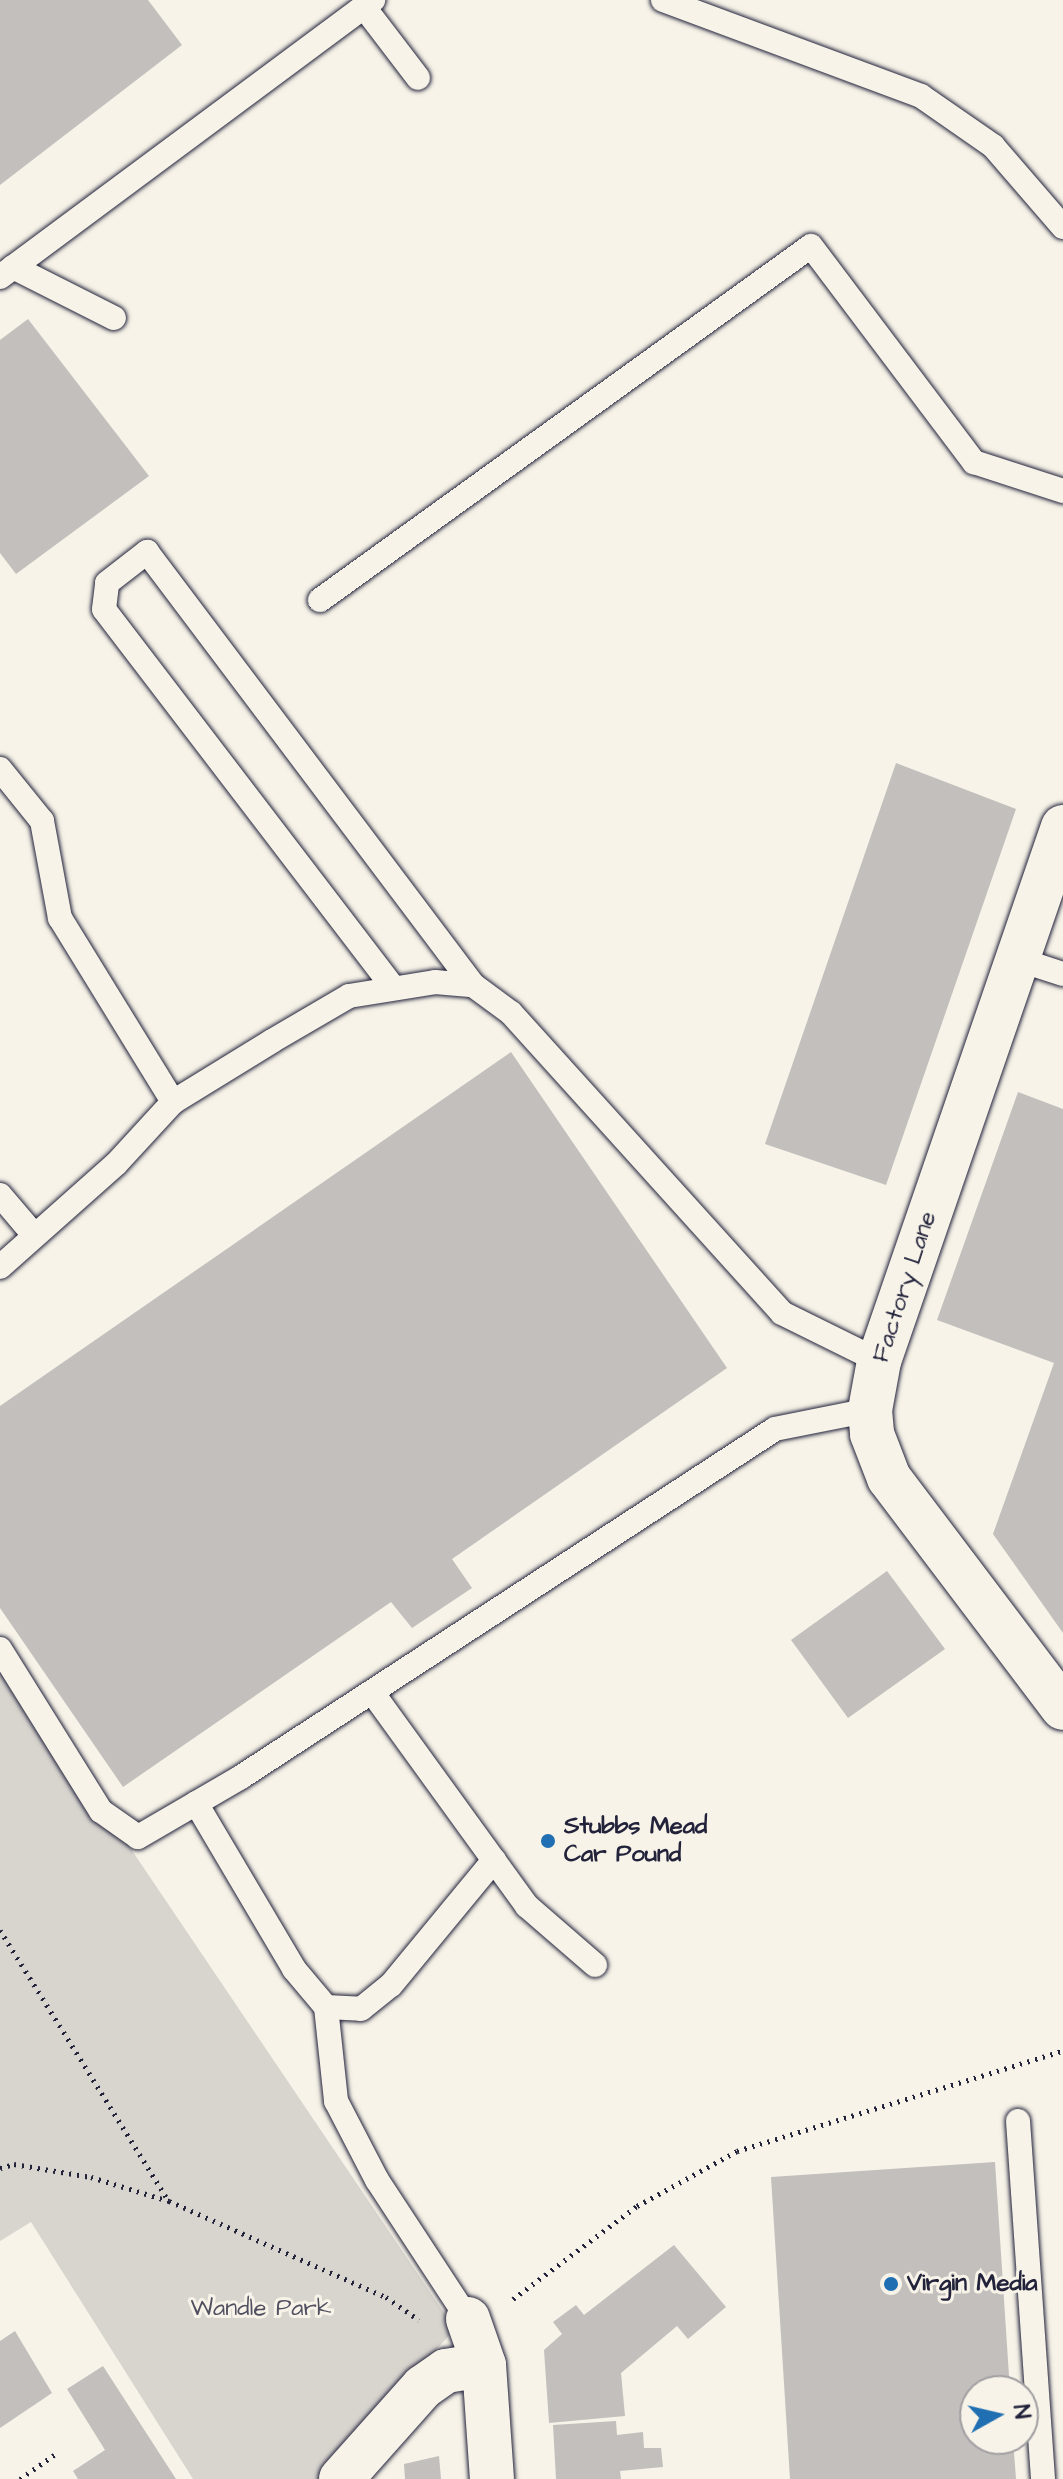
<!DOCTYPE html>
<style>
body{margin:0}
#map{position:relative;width:1063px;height:2479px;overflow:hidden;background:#f7f3e8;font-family:"Architects Daughter",sans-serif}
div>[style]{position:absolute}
.green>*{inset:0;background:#d8d5cf}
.building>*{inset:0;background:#c2bfbd}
.path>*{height:5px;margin-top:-2.5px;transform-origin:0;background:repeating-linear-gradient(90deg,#22223b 0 2px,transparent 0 8px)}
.roads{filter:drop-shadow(0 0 2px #22223b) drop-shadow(0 0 2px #22223b)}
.lane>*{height:24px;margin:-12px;padding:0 12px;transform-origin:12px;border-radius:12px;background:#f7f3e8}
.street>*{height:44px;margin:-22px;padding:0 22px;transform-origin:22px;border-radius:22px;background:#f7f3e8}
.secondary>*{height:44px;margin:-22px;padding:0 22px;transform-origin:22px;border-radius:22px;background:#f7f3e8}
.dots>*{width:22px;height:22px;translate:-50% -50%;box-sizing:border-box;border:4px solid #f7f3e8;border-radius:50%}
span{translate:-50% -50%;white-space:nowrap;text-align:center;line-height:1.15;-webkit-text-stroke:6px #f7f3e8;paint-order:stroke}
.street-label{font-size:24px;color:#22223b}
.poi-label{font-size:24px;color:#22223b;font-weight:700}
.left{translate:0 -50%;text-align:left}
.park-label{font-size:24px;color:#504f60}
.north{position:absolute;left:959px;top:2375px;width:80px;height:80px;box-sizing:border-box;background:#f7f3e8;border:2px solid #a29fa3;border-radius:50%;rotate:82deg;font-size:22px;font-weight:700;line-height:32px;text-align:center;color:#22223b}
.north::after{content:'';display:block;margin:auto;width:28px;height:36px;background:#1f6fb2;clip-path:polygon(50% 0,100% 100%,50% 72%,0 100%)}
</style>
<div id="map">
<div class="green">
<div style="clip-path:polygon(0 1655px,455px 2329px,318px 2479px,193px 2479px,31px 2222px,0 2241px)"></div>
</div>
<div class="building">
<div style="clip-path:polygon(0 0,148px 0,182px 45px,0 185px)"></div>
<div style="clip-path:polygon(28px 319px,149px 476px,16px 574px,0 553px,0 340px)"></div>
<div style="clip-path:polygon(896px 763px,1016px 809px,886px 1185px,765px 1144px)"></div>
<div style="clip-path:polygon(511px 1052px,727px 1368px,452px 1559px,472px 1588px,412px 1628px,391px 1602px,123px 1787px,0 1608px,0 1406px)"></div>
<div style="clip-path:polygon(1018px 1092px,1063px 1109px,1063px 1633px,993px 1534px,1054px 1363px,937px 1320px)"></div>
<div style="clip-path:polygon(887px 1571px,945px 1649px,848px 1718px,791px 1640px)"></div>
<div style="clip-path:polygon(995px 2162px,1010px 2391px,975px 2391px,975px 2439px,1013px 2439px,1016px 2479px,790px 2479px,771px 2177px)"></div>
<div style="clip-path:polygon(674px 2245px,726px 2307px,688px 2339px,677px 2326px,621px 2373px,625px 2416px,549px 2423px,544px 2350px,562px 2334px,553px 2322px,576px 2305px,584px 2315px)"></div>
<div style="clip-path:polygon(15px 2331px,52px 2393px,0 2428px,0 2341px)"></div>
<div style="clip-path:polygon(103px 2366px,176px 2479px,78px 2479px,73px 2471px,105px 2450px,67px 2389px)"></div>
<div style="clip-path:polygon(616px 2421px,617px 2435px,643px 2432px,644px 2448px,661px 2448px,663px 2467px,620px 2471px,621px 2479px,556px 2479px,553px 2425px)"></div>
<div style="clip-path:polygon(439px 2456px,441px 2479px,405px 2479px,404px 2464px)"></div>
</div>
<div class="path">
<div style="left:0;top:1930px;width:318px;rotate:58.1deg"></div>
<div style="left:0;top:2168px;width:15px;rotate:-16deg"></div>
<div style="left:14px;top:2164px;width:78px;rotate:9.6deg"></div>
<div style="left:91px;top:2177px;width:82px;rotate:17.1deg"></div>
<div style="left:169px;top:2201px;width:237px;rotate:23.9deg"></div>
<div style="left:386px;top:2297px;width:40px;rotate:34.9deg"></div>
<div style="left:513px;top:2299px;width:155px;rotate:-36.9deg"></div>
<div style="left:637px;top:2206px;width:114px;rotate:-28.8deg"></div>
<div style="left:737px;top:2151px;width:341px;rotate:-17.1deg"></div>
<div style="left:20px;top:2479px;width:42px;rotate:-35.2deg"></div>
</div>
<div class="roads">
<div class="lane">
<div style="left:663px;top:0;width:275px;rotate:20.4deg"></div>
<div style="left:921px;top:96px;width:88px;rotate:34.8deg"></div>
<div style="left:993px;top:146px;width:107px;rotate:49.2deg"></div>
<div style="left:364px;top:7px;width:89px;rotate:52.7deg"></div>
<div style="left:13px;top:267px;width:113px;rotate:26.8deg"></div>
<div style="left:0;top:277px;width:465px;rotate:-36.6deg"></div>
<div style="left:320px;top:600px;width:605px;rotate:-35.79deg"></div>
<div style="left:811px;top:246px;width:271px;rotate:53deg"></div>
<div style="left:974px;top:462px;width:94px;rotate:18deg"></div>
<div style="left:0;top:769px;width:67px;rotate:51.1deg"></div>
<div style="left:42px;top:821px;width:99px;rotate:79.5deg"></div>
<div style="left:60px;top:918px;width:216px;rotate:58.4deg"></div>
<div style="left:1017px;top:959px;width:48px;rotate:18.1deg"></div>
<div style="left:392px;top:986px;width:474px;rotate:-127.4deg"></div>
<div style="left:104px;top:609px;width:26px;rotate:-83deg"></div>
<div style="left:107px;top:583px;width:51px;rotate:-37.8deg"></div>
<div style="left:147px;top:552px;width:542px;rotate:53.02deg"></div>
<div style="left:0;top:1195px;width:52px;rotate:49.6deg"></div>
<div style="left:0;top:1267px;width:155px;rotate:-41.6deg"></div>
<div style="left:116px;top:1164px;width:84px;rotate:-47.4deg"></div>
<div style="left:173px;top:1102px;width:116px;rotate:-31.6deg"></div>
<div style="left:272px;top:1041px;width:89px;rotate:-30.3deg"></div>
<div style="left:349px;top:996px;width:87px;rotate:-9.2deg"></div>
<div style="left:435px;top:982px;width:38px;rotate:5deg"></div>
<div style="left:473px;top:985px;width:47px;rotate:36.4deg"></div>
<div style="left:511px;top:1013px;width:404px;rotate:47.9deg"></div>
<div style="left:782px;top:1313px;width:108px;rotate:26.3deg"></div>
<div style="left:0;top:1649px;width:191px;rotate:58.1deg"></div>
<div style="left:101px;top:1811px;width:45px;rotate:35.1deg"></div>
<div style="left:138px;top:1837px;width:119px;rotate:-30.2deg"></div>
<div style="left:241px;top:1777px;width:637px;rotate:-33.09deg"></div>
<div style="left:775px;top:1429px;width:97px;rotate:-11.3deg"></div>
<div style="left:372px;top:1692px;width:264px;rotate:54.1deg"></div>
<div style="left:527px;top:1906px;width:90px;rotate:40.9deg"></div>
<div style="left:196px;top:1803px;width:193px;rotate:59.4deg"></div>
<div style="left:294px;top:1969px;width:50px;rotate:49.9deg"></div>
<div style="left:326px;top:2007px;width:35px;rotate:3deg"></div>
<div style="left:361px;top:2009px;width:38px;rotate:-39deg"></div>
<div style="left:391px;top:1985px;width:162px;rotate:-50.5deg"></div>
<div style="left:326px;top:2007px;width:95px;rotate:83.9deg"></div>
<div style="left:336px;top:2101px;width:89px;rotate:62.6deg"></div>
<div style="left:377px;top:2180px;width:166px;rotate:56.8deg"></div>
<div style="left:1018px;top:2121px;width:359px;rotate:86deg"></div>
</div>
<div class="street">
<div style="left:468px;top:2319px;width:49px;rotate:70.8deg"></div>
<div style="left:484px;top:2365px;width:114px;rotate:86deg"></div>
<div style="left:341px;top:2479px;width:123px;rotate:-48.3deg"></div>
<div style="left:423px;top:2387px;width:28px;rotate:-35deg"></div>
<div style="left:446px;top:2371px;width:38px;rotate:-9deg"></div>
</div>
<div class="secondary">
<div style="left:1063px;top:827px;width:565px;rotate:109.01deg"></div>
<div style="left:879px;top:1361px;width:50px;rotate:100.4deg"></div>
<div style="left:870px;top:1410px;width:24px;rotate:85deg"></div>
<div style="left:872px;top:1434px;width:47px;rotate:68.9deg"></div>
<div style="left:889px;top:1478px;width:288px;rotate:52.9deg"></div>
</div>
</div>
<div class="dots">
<div style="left:548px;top:1841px;background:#1f6fb2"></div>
<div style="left:891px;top:2284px;background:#1f6fb2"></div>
</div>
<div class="street-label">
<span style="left:905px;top:1287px;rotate:-72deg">Factory Lane</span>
</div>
<div class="poi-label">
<span class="left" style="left:564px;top:1841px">Stubbs Mead<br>Car Pound</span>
<span class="left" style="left:907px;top:2284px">Virgin Media</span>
</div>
<div class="park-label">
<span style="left:261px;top:2309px">Wandle Park</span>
</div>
<div class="north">N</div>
</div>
